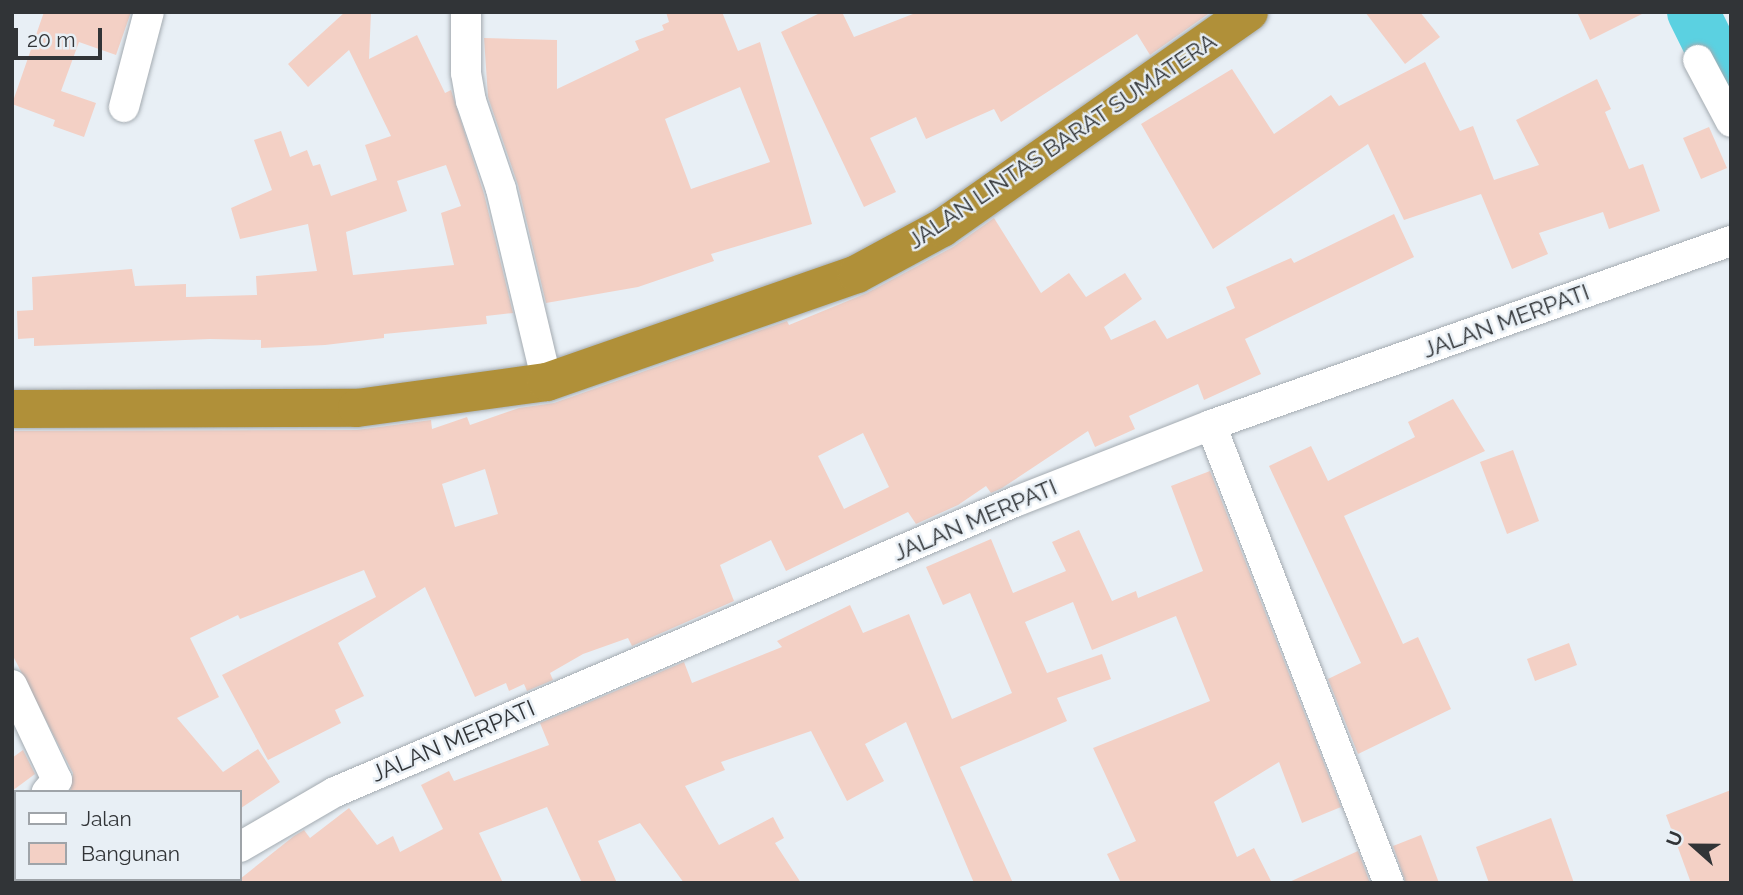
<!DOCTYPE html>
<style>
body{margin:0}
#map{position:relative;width:1743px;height:895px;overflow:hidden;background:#e8eff5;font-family:Raleway,sans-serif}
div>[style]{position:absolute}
.river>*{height:52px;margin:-26px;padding:0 26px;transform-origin:26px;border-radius:26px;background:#5bd1e1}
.building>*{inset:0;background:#f3d0c5}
.roads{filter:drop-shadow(0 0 2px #a4abb1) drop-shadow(0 0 2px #a4abb1)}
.minor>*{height:30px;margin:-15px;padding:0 15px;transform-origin:15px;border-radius:15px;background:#fff}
.highway>*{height:38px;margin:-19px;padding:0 19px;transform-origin:19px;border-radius:19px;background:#b09039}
span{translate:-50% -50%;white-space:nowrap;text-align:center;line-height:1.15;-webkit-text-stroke:5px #e8eff5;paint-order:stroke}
.street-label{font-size:23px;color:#313437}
.frame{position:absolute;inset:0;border:14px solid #313437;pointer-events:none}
.legend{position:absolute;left:14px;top:790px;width:228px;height:91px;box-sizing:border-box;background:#e8eff5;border:2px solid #9fa4a9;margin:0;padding:9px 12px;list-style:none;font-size:21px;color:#313437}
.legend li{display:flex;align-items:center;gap:14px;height:35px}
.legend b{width:35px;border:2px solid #9fa4a9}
.north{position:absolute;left:1659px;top:811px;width:70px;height:70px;-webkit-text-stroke:5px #e8eff5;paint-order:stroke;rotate:291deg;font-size:19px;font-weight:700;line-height:28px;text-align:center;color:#313437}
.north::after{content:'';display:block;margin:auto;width:24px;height:32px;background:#313437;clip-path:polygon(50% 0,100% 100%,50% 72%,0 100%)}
.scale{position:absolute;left:14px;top:28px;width:88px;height:32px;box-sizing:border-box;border:4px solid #313437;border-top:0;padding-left:9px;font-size:21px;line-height:24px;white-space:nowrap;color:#313437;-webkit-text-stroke:5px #e8eff5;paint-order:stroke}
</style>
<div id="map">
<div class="river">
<div style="left:1693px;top:12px;width:86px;rotate:63.7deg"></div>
</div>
<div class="building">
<div style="clip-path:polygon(44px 12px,131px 12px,116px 55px,79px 42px,61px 91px,96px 103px,84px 137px,53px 126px,55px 120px,12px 104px)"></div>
<div style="clip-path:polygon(evenodd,345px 12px,371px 12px,369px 59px,417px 35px,445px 93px,451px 90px,484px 194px,513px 313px,486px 316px,487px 324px,384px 334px,384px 338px,325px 345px,261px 348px,261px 340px,210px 339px,34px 346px,34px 338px,18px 339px,17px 311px,33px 310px,32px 277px,132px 269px,135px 286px,186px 284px,186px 297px,257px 295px,256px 276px,317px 271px,308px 224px,240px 239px,231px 208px,272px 190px,254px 140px,281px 131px,290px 157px,307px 150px,313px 166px,320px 164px,331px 196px,377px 180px,365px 145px,391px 136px,349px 50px,308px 87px,288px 64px,345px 12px,446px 165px,461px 206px,441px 213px,454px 265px,353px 275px,346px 232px,407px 211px,397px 181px,446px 165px)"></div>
<div style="clip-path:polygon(evenodd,666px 12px,722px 12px,738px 51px,760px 42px,812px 224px,711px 254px,714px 261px,638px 287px,546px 303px,518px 185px,488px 97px,484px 38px,557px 40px,557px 89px,639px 50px,635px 41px,664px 30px,662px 25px,669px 22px,666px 12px,740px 87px,770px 162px,691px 189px,665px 119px,740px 87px)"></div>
<div style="clip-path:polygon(822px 12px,842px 12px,854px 37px,918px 12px,1211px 12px,1150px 55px,1137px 34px,1001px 122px,994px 109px,926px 139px,916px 117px,870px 138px,896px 192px,864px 207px,781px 32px)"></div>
<div style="clip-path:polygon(1365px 12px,1420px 12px,1440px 37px,1405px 64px)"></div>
<div style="clip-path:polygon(1577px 12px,1646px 12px,1590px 40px)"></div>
<div style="clip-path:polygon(1425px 62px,1460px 131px,1473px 126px,1494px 180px,1539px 165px,1516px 120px,1597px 79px,1611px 109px,1605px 112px,1629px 169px,1643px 164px,1660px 211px,1609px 229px,1603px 212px,1539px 233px,1548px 254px,1512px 269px,1481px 194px,1404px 220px,1368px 144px,1213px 249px,1141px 124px,1232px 69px,1274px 134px,1331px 95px,1339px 106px)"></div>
<div style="clip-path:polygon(1709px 127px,1727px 168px,1701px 179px,1683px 138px)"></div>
<div style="clip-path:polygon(evenodd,1394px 214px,1414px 257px,1245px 339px,1261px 374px,1204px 400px,1198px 384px,1129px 416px,1135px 429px,1095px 447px,1088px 431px,1002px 488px,991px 493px,986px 486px,958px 505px,916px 524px,908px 512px,786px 571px,771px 540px,720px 565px,734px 601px,632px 646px,628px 638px,583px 654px,550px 673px,553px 680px,527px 691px,524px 684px,509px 691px,506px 683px,475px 697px,425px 587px,338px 643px,364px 696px,335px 710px,341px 723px,268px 760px,222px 675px,376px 597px,364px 570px,240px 619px,238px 615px,190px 638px,219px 697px,177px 718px,223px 772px,258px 749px,280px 782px,241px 808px,240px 792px,70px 792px,73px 773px,12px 654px,12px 431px,357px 430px,431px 420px,432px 429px,467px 417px,470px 425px,519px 408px,554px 403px,787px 321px,789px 325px,867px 293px,953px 247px,994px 218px,1041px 293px,1069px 273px,1086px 297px,1125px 273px,1142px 299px,1104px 327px,1111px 340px,1155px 320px,1167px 339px,1235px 308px,1226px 287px,1291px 258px,1294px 263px,1394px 214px,863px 433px,889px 487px,844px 509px,818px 456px,863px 433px,1394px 214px,485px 469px,498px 514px,455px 527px,442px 484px,485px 469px)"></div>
<div style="clip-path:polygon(1453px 399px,1485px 451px,1344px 516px,1403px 644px,1418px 637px,1451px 709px,1358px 754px,1328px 679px,1361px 663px,1269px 466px,1311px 446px,1328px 481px,1415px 437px,1408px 422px)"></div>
<div style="clip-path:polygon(1513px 450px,1539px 521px,1507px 534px,1480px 462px)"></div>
<div style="clip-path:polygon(1210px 471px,1341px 807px,1302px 823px,1279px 762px,1214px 802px,1237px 857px,1254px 848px,1272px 883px,1121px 883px,1107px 854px,1136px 841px,1093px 748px,1210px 701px,1176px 616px,1092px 650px,1073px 602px,1025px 622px,1047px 673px,1102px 654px,1111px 679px,1057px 698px,1067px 721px,960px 767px,1013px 883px,974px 883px,906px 722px,865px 744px,884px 781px,847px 801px,811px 731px,721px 762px,725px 770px,685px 786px,719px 845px,773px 817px,784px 838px,775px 843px,801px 883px,684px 883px,640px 823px,598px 841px,617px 883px,582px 883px,547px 807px,479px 833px,503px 883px,235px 883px,294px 836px,304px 830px,310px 838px,349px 808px,377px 845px,393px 836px,400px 852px,443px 829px,421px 785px,449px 771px,454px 781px,549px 745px,540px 723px,684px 662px,692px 683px,782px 647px,777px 641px,850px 605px,863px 633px,909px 614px,952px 719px,1012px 693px,970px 593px,943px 605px,926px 567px,991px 539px,1013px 593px,1066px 571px,1052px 542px,1079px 530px,1112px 601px,1136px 591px,1138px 598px,1203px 571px,1171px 486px)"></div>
<div style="clip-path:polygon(1569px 643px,1577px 665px,1535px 681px,1527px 659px)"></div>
<div style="clip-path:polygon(23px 750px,35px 774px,12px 791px,12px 758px)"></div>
<div style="clip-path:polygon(1731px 790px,1731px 883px,1691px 883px,1666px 815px)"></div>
<div style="clip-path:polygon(1551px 818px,1574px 883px,1489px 883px,1476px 847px)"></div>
<div style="clip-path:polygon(1421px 835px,1439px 883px,1406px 883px,1393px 846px)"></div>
<div style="clip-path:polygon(1358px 851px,1370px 883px,1287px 883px)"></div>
</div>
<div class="roads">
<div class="minor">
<div style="left:466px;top:12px;width:61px;rotate:90deg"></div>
<div style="left:466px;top:73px;width:28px;rotate:80deg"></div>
<div style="left:471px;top:101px;width:93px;rotate:71.2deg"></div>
<div style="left:501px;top:189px;width:198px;rotate:76.6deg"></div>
<div style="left:1698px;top:60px;width:70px;rotate:62deg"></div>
<div style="left:124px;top:107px;width:98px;rotate:-75.3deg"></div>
<div style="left:1211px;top:425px;width:491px;rotate:68.8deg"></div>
<div style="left:12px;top:685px;width:105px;rotate:64.7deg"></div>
<div style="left:57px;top:780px;width:16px;rotate:130deg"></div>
<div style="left:12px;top:816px;width:5px;rotate:-37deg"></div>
<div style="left:240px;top:847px;width:110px;rotate:-30.1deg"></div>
<div style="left:335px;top:792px;width:741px;rotate:-23.11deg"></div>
<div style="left:1017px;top:501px;width:208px;rotate:-21.4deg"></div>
<div style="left:1211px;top:425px;width:552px;rotate:-19.49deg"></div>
<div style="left:197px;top:883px;width:6px;rotate:-39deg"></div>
</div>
<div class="highway">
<div style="left:12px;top:409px;width:345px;rotate:-0.2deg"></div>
<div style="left:357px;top:408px;width:192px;rotate:-7.8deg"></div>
<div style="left:547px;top:382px;width:328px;rotate:-19.2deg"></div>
<div style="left:857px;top:274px;width:97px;rotate:-28.4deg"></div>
<div style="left:942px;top:228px;width:375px;rotate:-35.1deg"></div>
</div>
</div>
<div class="street-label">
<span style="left:1062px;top:141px;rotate:-34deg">JALAN LINTAS BARAT SUMATERA</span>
<span style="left:1506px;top:321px;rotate:-20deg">JALAN MERPATI</span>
<span style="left:975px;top:520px;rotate:-23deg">JALAN MERPATI</span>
<span style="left:453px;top:741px;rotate:-23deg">JALAN MERPATI</span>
</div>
<div class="frame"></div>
<ul class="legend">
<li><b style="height:9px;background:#fff"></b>Jalan</li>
<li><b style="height:19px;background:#f3d0c5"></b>Bangunan</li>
</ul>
<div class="north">U</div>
<div class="scale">20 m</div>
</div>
